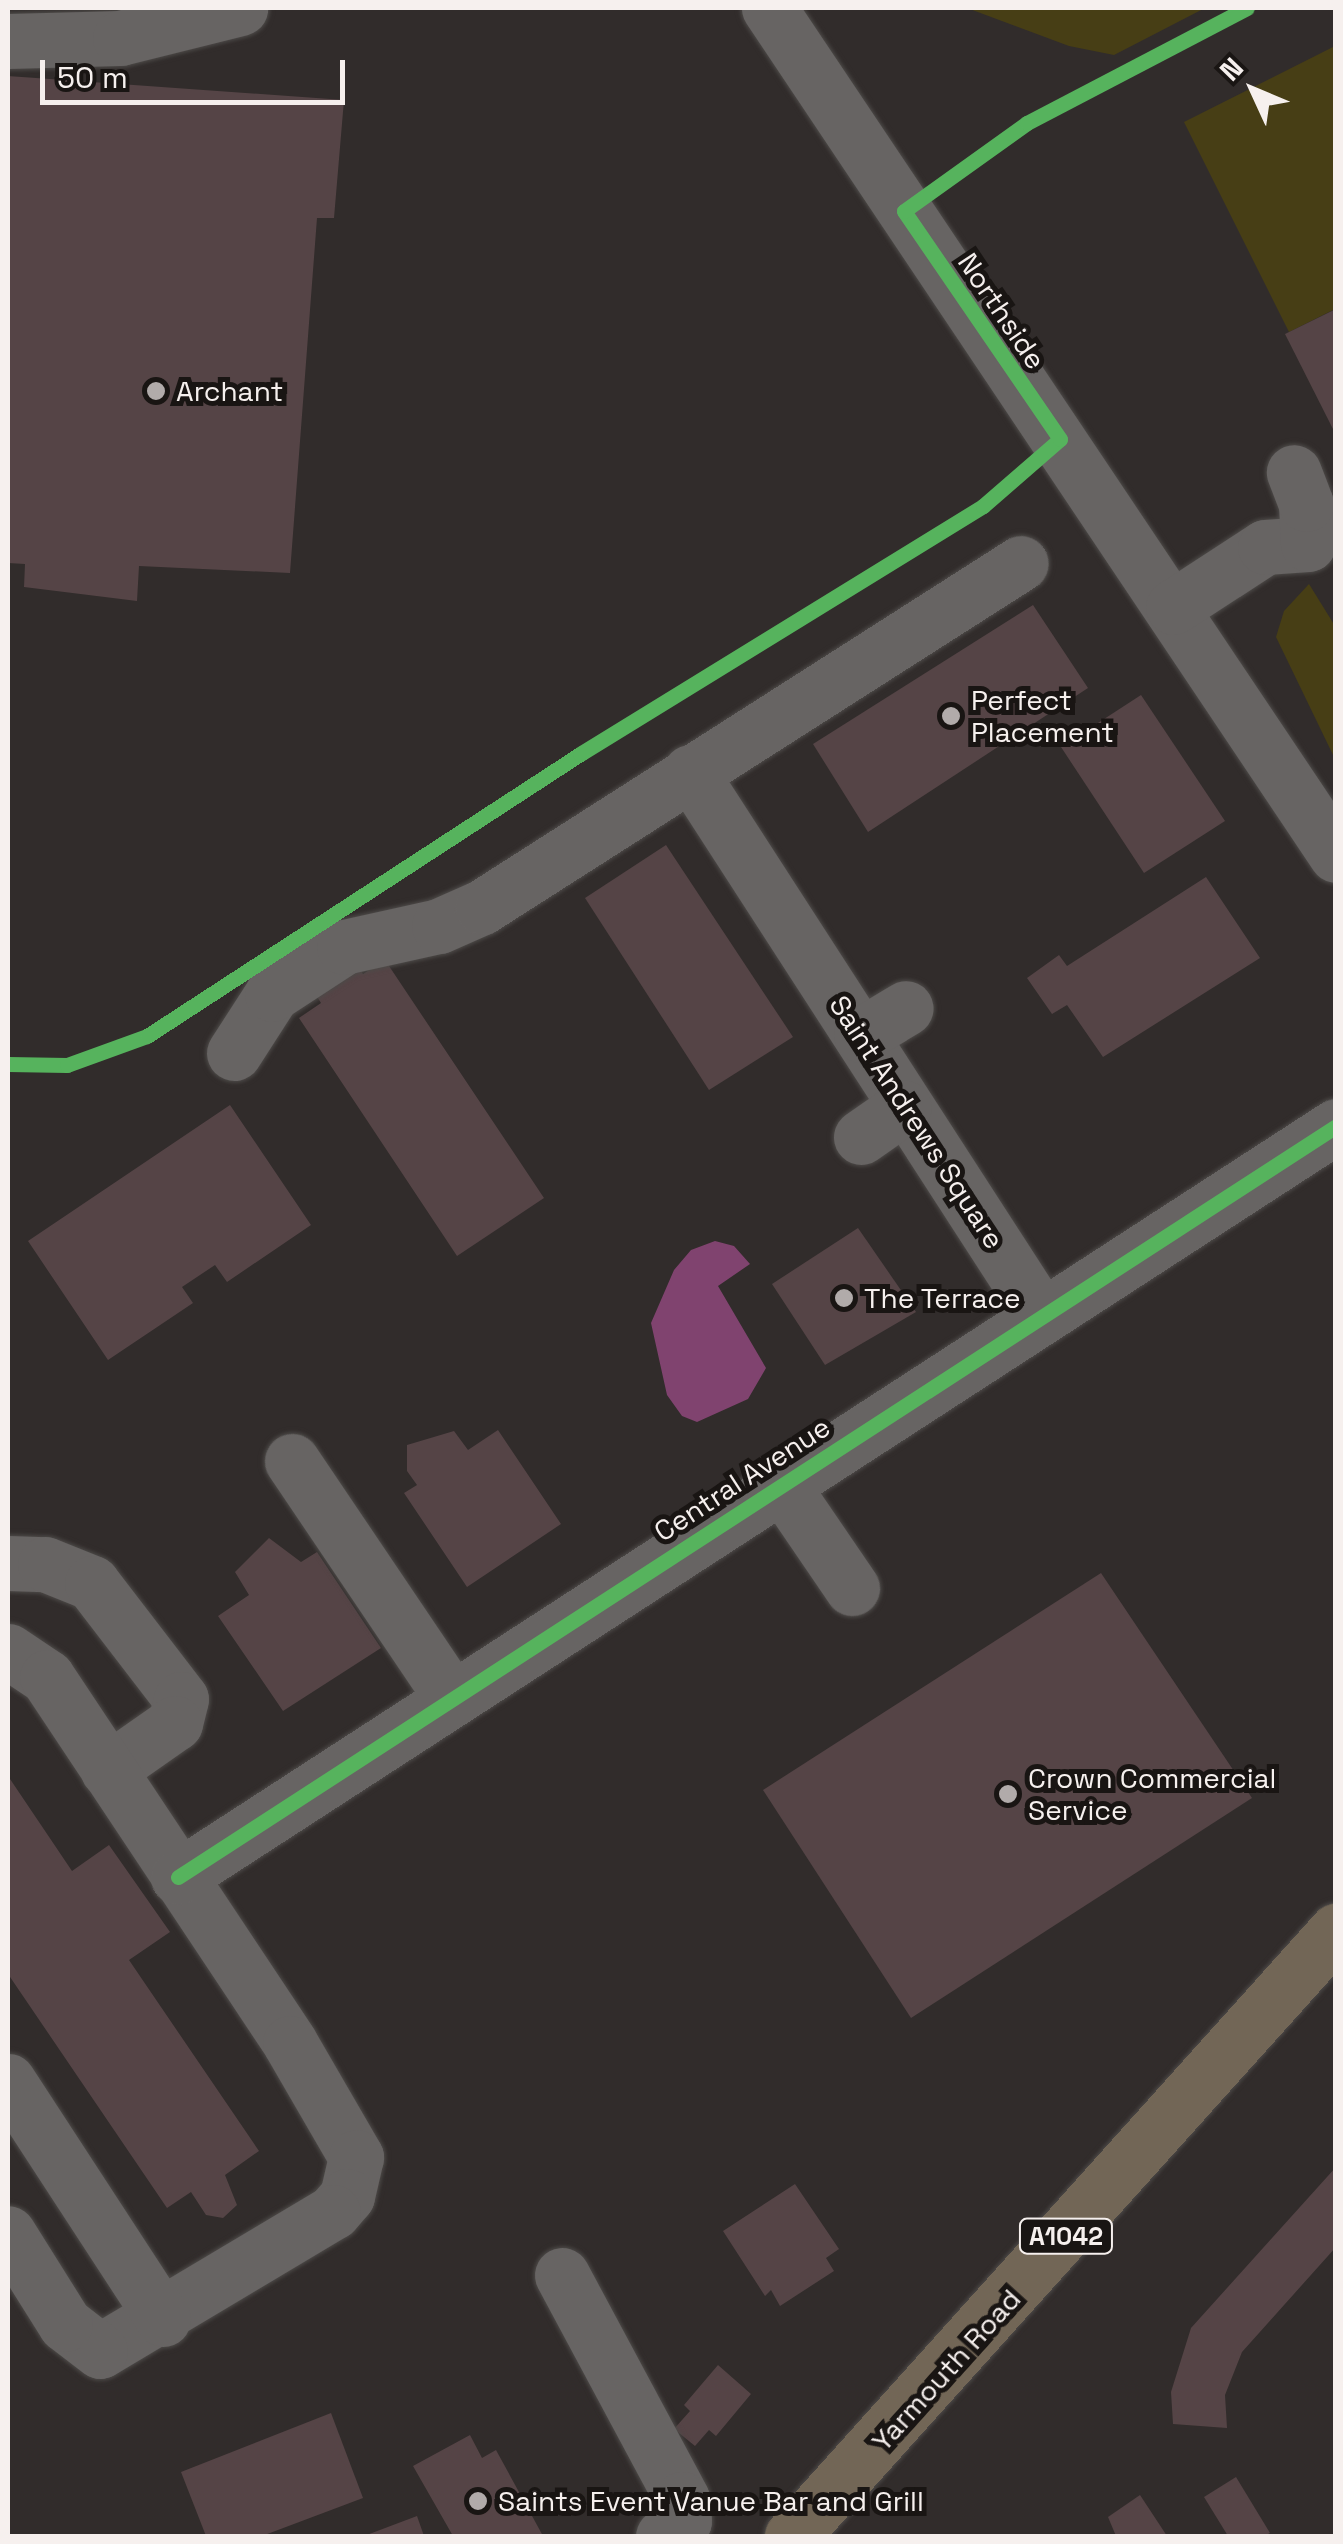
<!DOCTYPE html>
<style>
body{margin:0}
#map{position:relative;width:1343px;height:2544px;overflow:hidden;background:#312c2b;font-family:"Space Grotesk",sans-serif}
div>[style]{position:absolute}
.green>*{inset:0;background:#473e15}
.water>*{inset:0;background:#80436f}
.building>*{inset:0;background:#554446}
.roads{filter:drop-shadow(0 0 2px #4d4a48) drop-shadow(0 0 2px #4d4a48)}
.minor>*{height:55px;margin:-27.5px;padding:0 27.5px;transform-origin:27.5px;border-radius:27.5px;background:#676463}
.highway>*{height:55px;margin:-27.5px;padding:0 27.5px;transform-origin:27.5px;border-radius:27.5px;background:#726656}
.cycleway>*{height:15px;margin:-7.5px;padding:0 7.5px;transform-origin:7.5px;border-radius:7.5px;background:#56b35d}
.dots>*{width:28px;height:28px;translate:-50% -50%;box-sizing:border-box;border:5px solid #191513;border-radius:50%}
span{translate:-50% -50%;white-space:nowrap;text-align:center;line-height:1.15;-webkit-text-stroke:10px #191513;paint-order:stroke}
.shield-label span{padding:2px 8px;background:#191513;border:2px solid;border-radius:8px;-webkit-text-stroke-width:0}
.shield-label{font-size:25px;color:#f6f0ee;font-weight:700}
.street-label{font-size:28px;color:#f6f0ee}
.poi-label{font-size:28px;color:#f6f0ee}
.left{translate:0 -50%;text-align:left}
.frame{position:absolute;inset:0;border:10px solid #f6f0ee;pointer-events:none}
.north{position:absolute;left:1203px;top:40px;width:100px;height:100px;-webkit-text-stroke:8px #191513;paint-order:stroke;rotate:314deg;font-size:28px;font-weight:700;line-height:40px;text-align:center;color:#f6f0ee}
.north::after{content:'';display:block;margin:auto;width:35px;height:45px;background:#f6f0ee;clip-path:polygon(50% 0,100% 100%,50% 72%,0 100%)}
.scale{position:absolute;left:40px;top:60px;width:305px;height:45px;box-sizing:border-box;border:5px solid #f6f0ee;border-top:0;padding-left:12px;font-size:30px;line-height:35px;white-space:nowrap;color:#f6f0ee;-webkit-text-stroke:8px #191513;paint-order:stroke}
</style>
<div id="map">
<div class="green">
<div style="clip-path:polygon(967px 8px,1205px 8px,1114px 55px,1069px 46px)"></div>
<div style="clip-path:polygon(1335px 46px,1335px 309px,1289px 332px,1184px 122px)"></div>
<div style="clip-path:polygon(1309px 584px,1335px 626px,1335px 759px,1276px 637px,1284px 611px)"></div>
</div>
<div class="water">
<div style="clip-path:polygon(715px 1241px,734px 1246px,750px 1264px,718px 1286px,766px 1368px,748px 1399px,697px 1422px,682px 1416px,667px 1395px,651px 1323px,674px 1270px,691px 1250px)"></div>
</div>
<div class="building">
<div style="clip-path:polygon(8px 76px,344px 100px,334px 218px,317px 218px,290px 573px,139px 566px,137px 601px,24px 587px,25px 564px,8px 563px)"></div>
<div style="clip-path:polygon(1336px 309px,1336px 435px,1285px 334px)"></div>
<div style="clip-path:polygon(1033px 605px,1088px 688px,868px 832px,813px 744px)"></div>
<div style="clip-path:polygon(1141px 695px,1225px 821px,1144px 873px,1061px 747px)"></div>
<div style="clip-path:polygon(666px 845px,793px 1037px,709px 1090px,585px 898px)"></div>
<div style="clip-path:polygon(1206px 877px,1260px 958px,1103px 1057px,1067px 1005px,1052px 1014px,1027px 978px,1059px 955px,1067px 966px)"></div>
<div style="clip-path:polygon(353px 959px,363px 974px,385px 960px,544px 1198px,457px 1256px,299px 1018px,321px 1003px,311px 987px)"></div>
<div style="clip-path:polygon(230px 1105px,311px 1225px,227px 1282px,215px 1265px,182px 1287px,193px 1303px,108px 1360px,28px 1241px)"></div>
<div style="clip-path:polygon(858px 1228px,916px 1312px,825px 1365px,772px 1284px)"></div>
<div style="clip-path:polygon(498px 1430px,561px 1524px,467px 1587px,404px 1493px,417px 1485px,407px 1471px,407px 1445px,454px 1431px,468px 1450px)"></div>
<div style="clip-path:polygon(269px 1538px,301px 1562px,317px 1552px,381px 1648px,283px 1711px,218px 1616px,249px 1595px,235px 1572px)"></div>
<div style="clip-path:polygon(1101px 1573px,1252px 1798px,911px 2018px,763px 1790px)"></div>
<div style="clip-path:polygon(8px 1776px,72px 1871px,109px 1845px,170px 1932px,129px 1960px,259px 2151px,225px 2175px,237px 2205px,223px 2218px,206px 2215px,191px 2192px,167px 2208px,8px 1974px)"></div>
<div style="clip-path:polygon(1336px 2167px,1336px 2247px,1242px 2352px,1225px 2395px,1227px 2428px,1173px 2424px,1171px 2392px,1191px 2328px)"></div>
<div style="clip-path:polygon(795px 2184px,839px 2249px,826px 2258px,834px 2271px,780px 2306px,771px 2290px,765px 2296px,723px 2231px)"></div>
<div style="clip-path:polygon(718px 2365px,751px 2394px,716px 2436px,709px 2430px,695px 2446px,674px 2429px,690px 2411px,684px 2405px)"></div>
<div style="clip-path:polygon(331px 2413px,363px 2498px,262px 2536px,206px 2536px,181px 2472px)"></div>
<div style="clip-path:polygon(470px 2435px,482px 2458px,496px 2450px,543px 2536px,453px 2536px,413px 2466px)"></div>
<div style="clip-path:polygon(1236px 2477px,1270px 2533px,1264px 2536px,1228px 2536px,1204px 2497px)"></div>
<div style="clip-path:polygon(1140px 2495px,1167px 2536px,1116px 2536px,1108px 2517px)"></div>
<div style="clip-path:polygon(417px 2516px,424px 2536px,364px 2536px)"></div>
</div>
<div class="roads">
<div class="minor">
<div style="left:769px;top:8px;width:1019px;rotate:56.2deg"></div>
<div style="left:8px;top:41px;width:112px;rotate:-1.5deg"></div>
<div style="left:120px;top:38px;width:124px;rotate:-14deg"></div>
<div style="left:1173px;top:607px;width:110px;rotate:-33.1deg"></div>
<div style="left:1265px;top:547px;width:43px;rotate:-4deg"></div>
<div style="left:1308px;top:544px;width:40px;rotate:-92.9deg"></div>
<div style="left:1306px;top:504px;width:34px;rotate:-111deg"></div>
<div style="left:690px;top:772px;width:647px;rotate:57.12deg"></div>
<div style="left:861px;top:1035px;width:52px;rotate:-31deg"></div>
<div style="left:234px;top:1053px;width:70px;rotate:-57.2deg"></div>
<div style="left:272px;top:994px;width:86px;rotate:-33.1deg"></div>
<div style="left:344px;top:947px;width:97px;rotate:-12.5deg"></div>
<div style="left:439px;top:926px;width:47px;rotate:-23.8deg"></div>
<div style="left:482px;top:907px;width:639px;rotate:-32.55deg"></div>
<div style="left:861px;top:1137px;width:52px;rotate:-34.9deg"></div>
<div style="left:292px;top:1461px;width:286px;rotate:56deg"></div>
<div style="left:781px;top:1484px;width:126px;rotate:55.7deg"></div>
<div style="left:8px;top:1563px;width:37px;rotate:2deg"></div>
<div style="left:45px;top:1564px;width:51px;rotate:22deg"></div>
<div style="left:92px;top:1583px;width:146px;rotate:52.5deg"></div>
<div style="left:181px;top:1699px;width:25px;rotate:104deg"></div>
<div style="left:175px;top:1723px;width:82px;rotate:145deg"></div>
<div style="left:8px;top:1651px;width:47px;rotate:33.7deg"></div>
<div style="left:47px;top:1677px;width:439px;rotate:56.4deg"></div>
<div style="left:290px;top:2043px;width:132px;rotate:59.9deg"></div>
<div style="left:356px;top:2157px;width:40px;rotate:103deg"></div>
<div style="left:347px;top:2196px;width:21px;rotate:131deg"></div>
<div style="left:333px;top:2212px;width:271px;rotate:149.2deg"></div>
<div style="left:100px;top:2351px;width:44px;rotate:-142.4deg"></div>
<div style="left:65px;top:2324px;width:107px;rotate:-122.1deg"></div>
<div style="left:178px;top:1877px;width:1380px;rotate:-32.96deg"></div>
<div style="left:8px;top:2081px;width:284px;rotate:56.9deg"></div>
<div style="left:562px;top:2275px;width:254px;rotate:61.8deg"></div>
<div style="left:682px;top:2499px;width:22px;rotate:85deg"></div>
<div style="left:684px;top:2521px;width:26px;rotate:144deg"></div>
</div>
<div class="highway">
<div style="left:792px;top:2536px;width:814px;rotate:-48.04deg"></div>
</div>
</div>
<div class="cycleway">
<div style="left:8px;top:1064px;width:59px;rotate:1deg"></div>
<div style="left:67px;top:1065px;width:85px;rotate:-19.9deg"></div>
<div style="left:147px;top:1036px;width:517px;rotate:-33.07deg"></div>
<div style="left:580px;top:754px;width:473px;rotate:-31.6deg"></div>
<div style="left:983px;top:506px;width:102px;rotate:-41deg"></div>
<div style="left:1060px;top:439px;width:276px;rotate:-124.4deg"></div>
<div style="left:904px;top:211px;width:151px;rotate:-35.6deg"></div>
<div style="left:1027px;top:123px;width:248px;rotate:-27.6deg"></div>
<div style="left:178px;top:1877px;width:1380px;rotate:-32.96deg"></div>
</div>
<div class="dots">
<div style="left:156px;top:391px;background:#b1abaa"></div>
<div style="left:951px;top:716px;background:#b1abaa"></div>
<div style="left:844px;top:1298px;background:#b1abaa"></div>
<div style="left:1008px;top:1794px;background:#b1abaa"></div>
<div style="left:478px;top:2501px;background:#b1abaa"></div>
</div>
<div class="shield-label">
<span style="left:1066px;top:2236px">A1042</span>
</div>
<div class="street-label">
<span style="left:1002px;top:311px;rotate:56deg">Northside</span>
<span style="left:917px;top:1122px;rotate:57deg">Saint Andrews Square</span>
<span style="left:742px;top:1479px;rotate:-33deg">Central Avenue</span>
<span style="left:946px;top:2370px;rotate:-48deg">Yarmouth Road</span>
</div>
<div class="poi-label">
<span class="left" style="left:176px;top:391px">Archant</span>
<span class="left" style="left:971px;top:716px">Perfect<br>Placement</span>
<span class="left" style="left:864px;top:1298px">The Terrace</span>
<span class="left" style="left:1028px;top:1794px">Crown Commercial<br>Service</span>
<span class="left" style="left:498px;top:2501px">Saints Event Vanue Bar and Grill</span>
</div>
<div class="frame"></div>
<div class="north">N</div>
<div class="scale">50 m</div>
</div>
